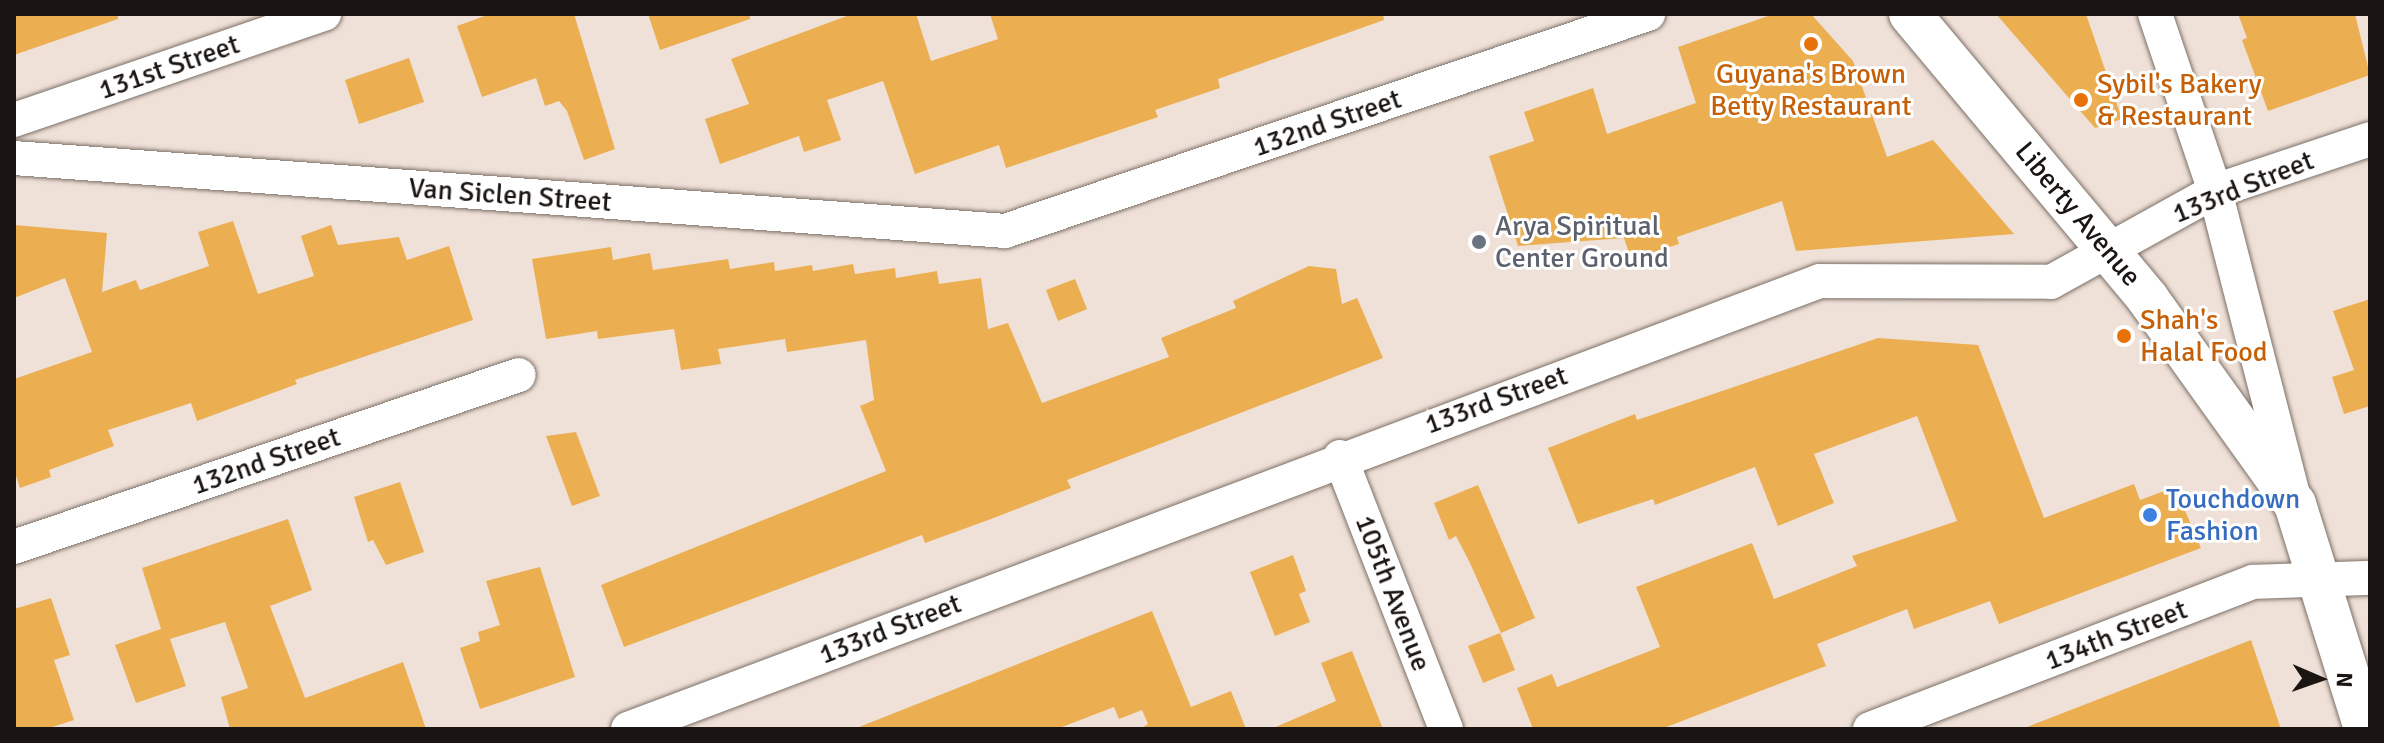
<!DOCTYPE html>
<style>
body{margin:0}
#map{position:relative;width:2384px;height:743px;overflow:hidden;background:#efe1d8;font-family:Signika,sans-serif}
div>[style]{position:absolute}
.building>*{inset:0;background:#ebaf52}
.roads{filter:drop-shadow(0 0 2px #7c7067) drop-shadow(0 0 2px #7c7067)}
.minor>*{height:34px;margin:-17px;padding:0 17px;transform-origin:17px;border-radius:17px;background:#fff}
.tertiary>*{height:42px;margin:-21px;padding:0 21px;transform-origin:21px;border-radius:21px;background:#fff}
.dots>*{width:22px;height:22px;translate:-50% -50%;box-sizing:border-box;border:4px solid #fff;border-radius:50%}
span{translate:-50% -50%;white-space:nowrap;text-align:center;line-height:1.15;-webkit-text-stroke:6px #fff;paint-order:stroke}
.street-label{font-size:28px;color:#1a1512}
.food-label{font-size:28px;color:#c56008}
.left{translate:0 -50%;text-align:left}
.worship-label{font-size:28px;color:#5b616d}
.shop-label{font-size:28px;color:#366cbe}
.frame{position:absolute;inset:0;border:16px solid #1a1512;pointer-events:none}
.north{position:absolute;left:2280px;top:639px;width:80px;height:80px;-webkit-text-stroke:6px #fff;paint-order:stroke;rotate:92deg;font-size:22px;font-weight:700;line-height:32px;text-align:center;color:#1a1512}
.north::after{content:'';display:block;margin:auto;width:28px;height:36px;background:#1a1512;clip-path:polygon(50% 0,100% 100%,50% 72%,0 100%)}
</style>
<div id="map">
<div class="building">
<div style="clip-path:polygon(14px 14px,118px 14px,118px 19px,14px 55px)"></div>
<div style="clip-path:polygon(490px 14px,574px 14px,615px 149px,584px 160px,567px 111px,559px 101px,545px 106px,536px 78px,482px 97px,457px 26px)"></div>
<div style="clip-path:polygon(648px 14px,750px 14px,750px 19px,660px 50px)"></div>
<div style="clip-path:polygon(852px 14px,916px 14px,931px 61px,998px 39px,990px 14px,1383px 14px,1384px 20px,1218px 79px,1220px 88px,1155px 110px,1158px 117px,1006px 168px,999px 145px,915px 174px,883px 81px,827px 100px,841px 140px,804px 152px,799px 136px,720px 164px,705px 119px,749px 104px,731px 59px)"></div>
<div style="clip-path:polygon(1774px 14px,1811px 14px,1853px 61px,1887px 157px,1933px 140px,2014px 234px,1796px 251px,1782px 201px,1677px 237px,1679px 244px,1631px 259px,1624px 238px,1518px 246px,1489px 156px,1534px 141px,1524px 112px,1593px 88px,1607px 134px,1696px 103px,1678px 47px)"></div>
<div style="clip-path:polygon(1996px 14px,2086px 14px,2122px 119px,2095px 128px)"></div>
<div style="clip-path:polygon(2238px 14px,2355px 14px,2370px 75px,2268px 111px,2242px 40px,2247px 38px)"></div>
<div style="clip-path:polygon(409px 58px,424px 102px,359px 124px,345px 80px)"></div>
<div style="clip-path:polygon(233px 221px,258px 294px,314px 276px,301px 236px,331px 225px,338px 245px,399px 237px,407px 260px,449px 246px,473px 320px,295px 380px,297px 384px,197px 421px,191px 403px,108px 430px,114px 446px,49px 470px,51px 477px,20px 488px,14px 470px,14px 379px,92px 352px,65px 278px,14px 298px,14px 225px,107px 233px,102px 292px,136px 280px,140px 290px,209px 266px,198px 232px)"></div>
<div style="clip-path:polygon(611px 247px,613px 260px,650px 253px,653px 270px,728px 259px,730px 269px,774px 262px,775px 271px,812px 265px,813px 271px,853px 264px,855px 274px,895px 268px,896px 278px,937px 271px,939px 284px,981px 278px,988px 329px,1008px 323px,1042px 403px,1169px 357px,1161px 338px,1236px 308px,1233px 301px,1309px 266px,1336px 269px,1342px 304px,1357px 298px,1383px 358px,1067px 480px,1071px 488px,991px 519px,925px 543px,922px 535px,624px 647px,601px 585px,886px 471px,860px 406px,874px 400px,866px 340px,787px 352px,785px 339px,718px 349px,721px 364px,681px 370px,674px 329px,598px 339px,597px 331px,546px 339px,532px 259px)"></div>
<div style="clip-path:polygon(1075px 279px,1087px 309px,1058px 321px,1046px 290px)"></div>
<div style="clip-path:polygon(2370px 299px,2370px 406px,2344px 414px,2332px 377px,2354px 370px,2333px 311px)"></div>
<div style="clip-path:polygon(1878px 338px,1978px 345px,2044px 518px,2134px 484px,2140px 500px,2175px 487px,2201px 548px,1999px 624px,1990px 601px,1914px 629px,1907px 609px,1817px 644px,1826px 666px,1661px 729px,1533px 729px,1517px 688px,1552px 674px,1557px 687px,1660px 647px,1636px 587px,1752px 543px,1774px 599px,1857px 566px,1852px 556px,1957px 521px,1917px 416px,1814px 454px,1834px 503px,1778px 526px,1755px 467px,1655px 505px,1653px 499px,1578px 524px,1548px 448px,1635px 414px,1637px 420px)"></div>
<div style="clip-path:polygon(576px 432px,600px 496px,572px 506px,546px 436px)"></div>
<div style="clip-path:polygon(400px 482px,424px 552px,386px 565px,373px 540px,368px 542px,354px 497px)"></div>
<div style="clip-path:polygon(1478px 485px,1535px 618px,1501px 633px,1470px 563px,1456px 536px,1449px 540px,1434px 503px)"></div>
<div style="clip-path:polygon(288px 519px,312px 590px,270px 606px,305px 698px,403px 662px,426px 729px,230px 729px,221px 697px,248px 688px,225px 622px,170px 639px,186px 686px,136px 703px,115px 645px,161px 629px,142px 568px)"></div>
<div style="clip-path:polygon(1293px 555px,1306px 591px,1299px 594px,1310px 622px,1275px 636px,1250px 572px)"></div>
<div style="clip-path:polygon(540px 567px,575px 677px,480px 709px,460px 648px,480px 641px,478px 632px,500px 625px,486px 581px)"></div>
<div style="clip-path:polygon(51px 598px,70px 655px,54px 660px,74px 720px,46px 729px,14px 729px,14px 609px)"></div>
<div style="clip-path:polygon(1152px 611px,1191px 707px,1231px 691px,1246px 729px,1140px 729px,1148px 724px,1142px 710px,1119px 719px,1114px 707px,1057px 729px,854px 729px)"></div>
<div style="clip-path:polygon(1500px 633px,1515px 670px,1483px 683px,1468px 646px)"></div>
<div style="clip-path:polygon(2251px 640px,2281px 729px,2028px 729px,2027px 727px)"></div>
<div style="clip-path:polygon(1352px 651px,1383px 729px,1271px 729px,1336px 701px,1321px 663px)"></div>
</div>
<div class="roads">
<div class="minor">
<div style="left:2155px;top:14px;width:187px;rotate:71.3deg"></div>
<div style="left:2215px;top:191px;width:313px;rotate:75.6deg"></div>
<div style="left:14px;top:120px;width:328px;rotate:-18.9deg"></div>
<div style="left:14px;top:158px;width:994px;rotate:4.21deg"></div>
<div style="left:1005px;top:231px;width:679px;rotate:-18.65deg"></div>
<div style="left:1340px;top:457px;width:292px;rotate:68.7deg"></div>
<div style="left:14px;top:547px;width:533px;rotate:-18.81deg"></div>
<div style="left:628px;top:729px;width:1273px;rotate:-20.6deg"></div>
<div style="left:1820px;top:281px;width:231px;rotate:0.2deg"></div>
<div style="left:2051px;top:282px;width:188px;rotate:-29deg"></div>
<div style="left:2215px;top:191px;width:163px;rotate:-18.5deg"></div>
<div style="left:1870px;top:729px;width:410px;rotate:-21deg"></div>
<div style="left:2253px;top:582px;width:117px;rotate:-2deg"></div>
</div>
<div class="tertiary">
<div style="left:1910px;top:14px;width:371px;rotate:50.1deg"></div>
<div style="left:2148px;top:299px;width:252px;rotate:54.4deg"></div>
<div style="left:2295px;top:504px;width:236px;rotate:72.7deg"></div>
</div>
</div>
<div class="dots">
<div style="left:1811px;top:44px;background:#e8710a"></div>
<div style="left:2081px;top:100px;background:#e8710a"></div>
<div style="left:1479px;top:242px;background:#6b7280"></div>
<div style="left:2124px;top:336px;background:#e8710a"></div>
<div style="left:2150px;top:515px;background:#3f7fe0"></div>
</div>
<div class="street-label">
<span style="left:169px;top:67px;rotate:-19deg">131st Street</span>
<span style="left:1327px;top:123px;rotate:-19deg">132nd Street</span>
<span style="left:2243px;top:187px;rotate:-22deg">133rd Street</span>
<span style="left:510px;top:195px;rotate:4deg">Van Siclen Street</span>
<span style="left:2078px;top:214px;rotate:50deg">Liberty Avenue</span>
<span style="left:1496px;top:400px;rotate:-20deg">133rd Street</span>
<span style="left:266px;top:461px;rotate:-19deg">132nd Street</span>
<span style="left:1393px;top:593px;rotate:69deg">105th Avenue</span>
<span style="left:890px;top:629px;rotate:-21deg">133rd Street</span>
<span style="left:2116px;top:635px;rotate:-21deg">134th Street</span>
</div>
<div class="food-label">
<span style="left:1811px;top:90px">Guyana's Brown<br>Betty Restaurant</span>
<span class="left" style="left:2097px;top:100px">Sybil's Bakery<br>&amp; Restaurant</span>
<span class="left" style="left:2140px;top:336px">Shah's<br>Halal Food</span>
</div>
<div class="worship-label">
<span class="left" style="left:1495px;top:242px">Arya Spiritual<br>Center Ground</span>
</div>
<div class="shop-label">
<span class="left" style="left:2166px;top:515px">Touchdown<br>Fashion</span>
</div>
<div class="frame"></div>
<div class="north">N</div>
</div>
